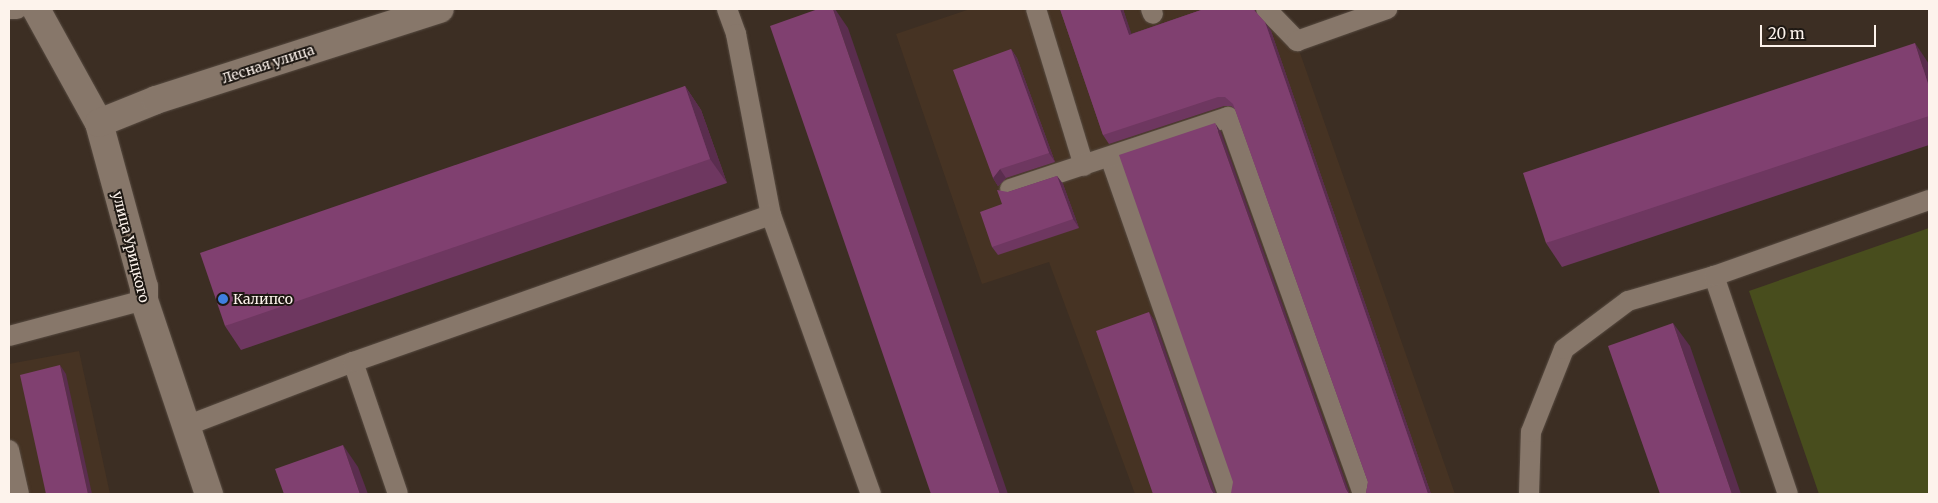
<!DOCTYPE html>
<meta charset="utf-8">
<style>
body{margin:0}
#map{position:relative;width:1938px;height:503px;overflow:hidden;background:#3c2e23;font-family:Merriweather,serif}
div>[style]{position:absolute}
.built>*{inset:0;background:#463323}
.green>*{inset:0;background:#484d1d}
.roads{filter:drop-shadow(0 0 1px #574b41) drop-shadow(0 0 1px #574b41)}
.service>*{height:20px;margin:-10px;padding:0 10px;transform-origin:10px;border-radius:10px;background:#87776a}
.tertiary>*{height:28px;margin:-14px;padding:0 14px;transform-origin:14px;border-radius:14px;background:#87776a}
.wall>*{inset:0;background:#6e3760}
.shaded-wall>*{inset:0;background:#5a2d4e}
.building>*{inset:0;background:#804070}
.dots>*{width:14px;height:14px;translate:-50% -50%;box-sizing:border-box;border:2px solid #1e1813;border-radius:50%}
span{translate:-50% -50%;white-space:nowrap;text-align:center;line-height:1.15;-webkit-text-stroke:4px #1e1813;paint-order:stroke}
.street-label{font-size:14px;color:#fdf3ec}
.poi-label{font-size:14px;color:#fdf3ec}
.left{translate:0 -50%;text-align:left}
.frame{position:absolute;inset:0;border:10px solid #fdf3ec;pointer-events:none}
.scale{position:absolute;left:1760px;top:25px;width:116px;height:22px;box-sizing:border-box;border:2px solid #fdf3ec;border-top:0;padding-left:6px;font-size:15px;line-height:18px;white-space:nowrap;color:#fdf3ec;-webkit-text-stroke:4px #1e1813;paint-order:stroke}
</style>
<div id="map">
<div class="built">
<div style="clip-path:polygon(970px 9px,1257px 9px,1300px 53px,1455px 494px,1135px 494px,1049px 262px,982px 284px,896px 34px)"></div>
<div style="clip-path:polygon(79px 351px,110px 494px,9px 494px,9px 364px)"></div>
</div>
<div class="green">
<div style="clip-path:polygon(1929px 228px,1929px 494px,1819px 494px,1749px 291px)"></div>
</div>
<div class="roads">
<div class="service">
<div style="left:9px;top:9px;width:8px"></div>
<div style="left:727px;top:9px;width:27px;rotate:70deg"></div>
<div style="left:736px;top:34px;width:184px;rotate:79.1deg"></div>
<div style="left:771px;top:215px;width:296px;rotate:70.3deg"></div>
<div style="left:1036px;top:9px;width:164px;rotate:73deg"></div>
<div style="left:1151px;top:9px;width:5px;rotate:68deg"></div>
<div style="left:1266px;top:9px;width:45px;rotate:45.9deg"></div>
<div style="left:1297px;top:41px;width:96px;rotate:-19.6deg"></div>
<div style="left:1110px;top:157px;width:357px;rotate:70.7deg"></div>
<div style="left:1010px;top:189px;width:230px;rotate:-18.3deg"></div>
<div style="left:1228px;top:117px;width:400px;rotate:70.3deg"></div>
<div style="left:1714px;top:276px;width:230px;rotate:71.3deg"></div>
<div style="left:9px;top:336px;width:140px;rotate:-14.9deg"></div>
<div style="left:353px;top:362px;width:139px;rotate:71.2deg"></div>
<div style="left:186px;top:426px;width:179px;rotate:-21deg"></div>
<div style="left:353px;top:362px;width:443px;rotate:-19.4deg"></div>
<div style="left:9px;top:450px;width:45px;rotate:77.2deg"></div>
<div style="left:1529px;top:494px;width:62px;rotate:-88.2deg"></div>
<div style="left:1531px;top:432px;width:89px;rotate:-68.3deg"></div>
<div style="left:1564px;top:349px;width:80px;rotate:-36.9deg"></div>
<div style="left:1628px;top:301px;width:90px;rotate:-16.2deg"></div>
<div style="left:1714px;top:276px;width:228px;rotate:-19.5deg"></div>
</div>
<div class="tertiary">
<div style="left:36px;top:9px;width:130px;rotate:61.1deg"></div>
<div style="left:99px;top:123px;width:170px;rotate:74.7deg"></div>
<div style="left:144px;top:287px;width:13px;rotate:90deg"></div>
<div style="left:144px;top:300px;width:205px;rotate:71.5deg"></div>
<div style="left:99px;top:123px;width:61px;rotate:-22deg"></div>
<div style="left:156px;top:100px;width:298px;rotate:-17.8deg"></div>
</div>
</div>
<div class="wall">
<div style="clip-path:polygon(1060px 9px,1123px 9px,1131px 34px,1204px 9px,1256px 9px,1255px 11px,1271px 31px,1431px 494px,1364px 494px,1366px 493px,1368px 482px,1235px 109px,1231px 106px,1224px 106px,1109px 144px,1103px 135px)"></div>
<div style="clip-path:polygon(1011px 49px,1017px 58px,1055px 162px,1006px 178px,998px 186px,993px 178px)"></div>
<div style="clip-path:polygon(1929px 64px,1929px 145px,1562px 267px,1546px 243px)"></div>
<div style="clip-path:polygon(685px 86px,701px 110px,727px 183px,241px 350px,225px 326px)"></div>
<div style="clip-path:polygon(1057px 176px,1063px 184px,1079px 228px,998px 255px,992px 247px,1008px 192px)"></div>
</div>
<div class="shaded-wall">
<div style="clip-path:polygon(833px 9px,835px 9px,848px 28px,1008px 494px,1000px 494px)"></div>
<div style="clip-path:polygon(1120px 9px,1123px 9px,1135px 44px,1129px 35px)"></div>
<div style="clip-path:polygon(1265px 22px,1271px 31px,1431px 494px,1428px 494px)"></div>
<div style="clip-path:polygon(1915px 43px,1929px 64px,1929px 87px)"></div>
<div style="clip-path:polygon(1011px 49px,1017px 58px,1055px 162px,1049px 153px)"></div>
<div style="clip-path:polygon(685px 86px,701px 110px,727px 183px,710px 159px)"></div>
<div style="clip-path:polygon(1215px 123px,1221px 132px,1350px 494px,1349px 494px,1346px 489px)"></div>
<div style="clip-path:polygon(1000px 169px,1006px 178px,998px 186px,993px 178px)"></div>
<div style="clip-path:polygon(1057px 176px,1063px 184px,1079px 228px,1073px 219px)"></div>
<div style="clip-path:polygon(1149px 312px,1155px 321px,1216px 494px,1214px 494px,1211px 489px)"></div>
<div style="clip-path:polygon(1673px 323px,1690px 346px,1741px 494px,1732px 494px)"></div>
<div style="clip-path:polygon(60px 365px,66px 374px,92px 494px,88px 494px)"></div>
<div style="clip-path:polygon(343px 445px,358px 467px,368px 494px,360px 494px)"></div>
</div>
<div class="building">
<div style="clip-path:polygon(818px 9px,833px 9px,1000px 494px,931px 494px,770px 26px)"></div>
<div style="clip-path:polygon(1060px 9px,1120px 9px,1129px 35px,1204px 9px,1253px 9px,1265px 22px,1428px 494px,1364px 494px,1366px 493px,1368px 482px,1233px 104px,1225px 97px,1218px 97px,1103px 135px)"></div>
<div style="clip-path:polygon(1915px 43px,1929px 87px,1929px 116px,1546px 243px,1523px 173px)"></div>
<div style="clip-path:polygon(1011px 49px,1049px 153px,1000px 169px,993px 178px,953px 70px)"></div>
<div style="clip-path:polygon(685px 86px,710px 159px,225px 326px,200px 253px)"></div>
<div style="clip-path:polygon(1215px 123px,1346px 489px,1349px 494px,1229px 494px,1231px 493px,1233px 482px,1119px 155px)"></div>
<div style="clip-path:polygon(1057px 176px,1073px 219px,992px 247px,980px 212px,1002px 204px,997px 190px,1008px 192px)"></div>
<div style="clip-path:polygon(1149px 312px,1211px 489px,1214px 494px,1153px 494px,1096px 331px)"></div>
<div style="clip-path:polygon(1673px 323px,1732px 494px,1660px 494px,1608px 346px)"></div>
<div style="clip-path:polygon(60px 365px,88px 494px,46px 494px,20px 375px)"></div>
<div style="clip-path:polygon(343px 445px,360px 494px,284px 494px,275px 469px)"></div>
</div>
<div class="dots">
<div style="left:223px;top:299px;background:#3f7fe0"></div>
</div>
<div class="street-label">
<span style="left:268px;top:64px;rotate:-18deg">Лесная улица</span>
<span style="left:131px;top:247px;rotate:76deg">улица Урицкого</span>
</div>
<div class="poi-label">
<span class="left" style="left:233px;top:299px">Калипсо</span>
</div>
<div class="frame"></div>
<div class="scale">20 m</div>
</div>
